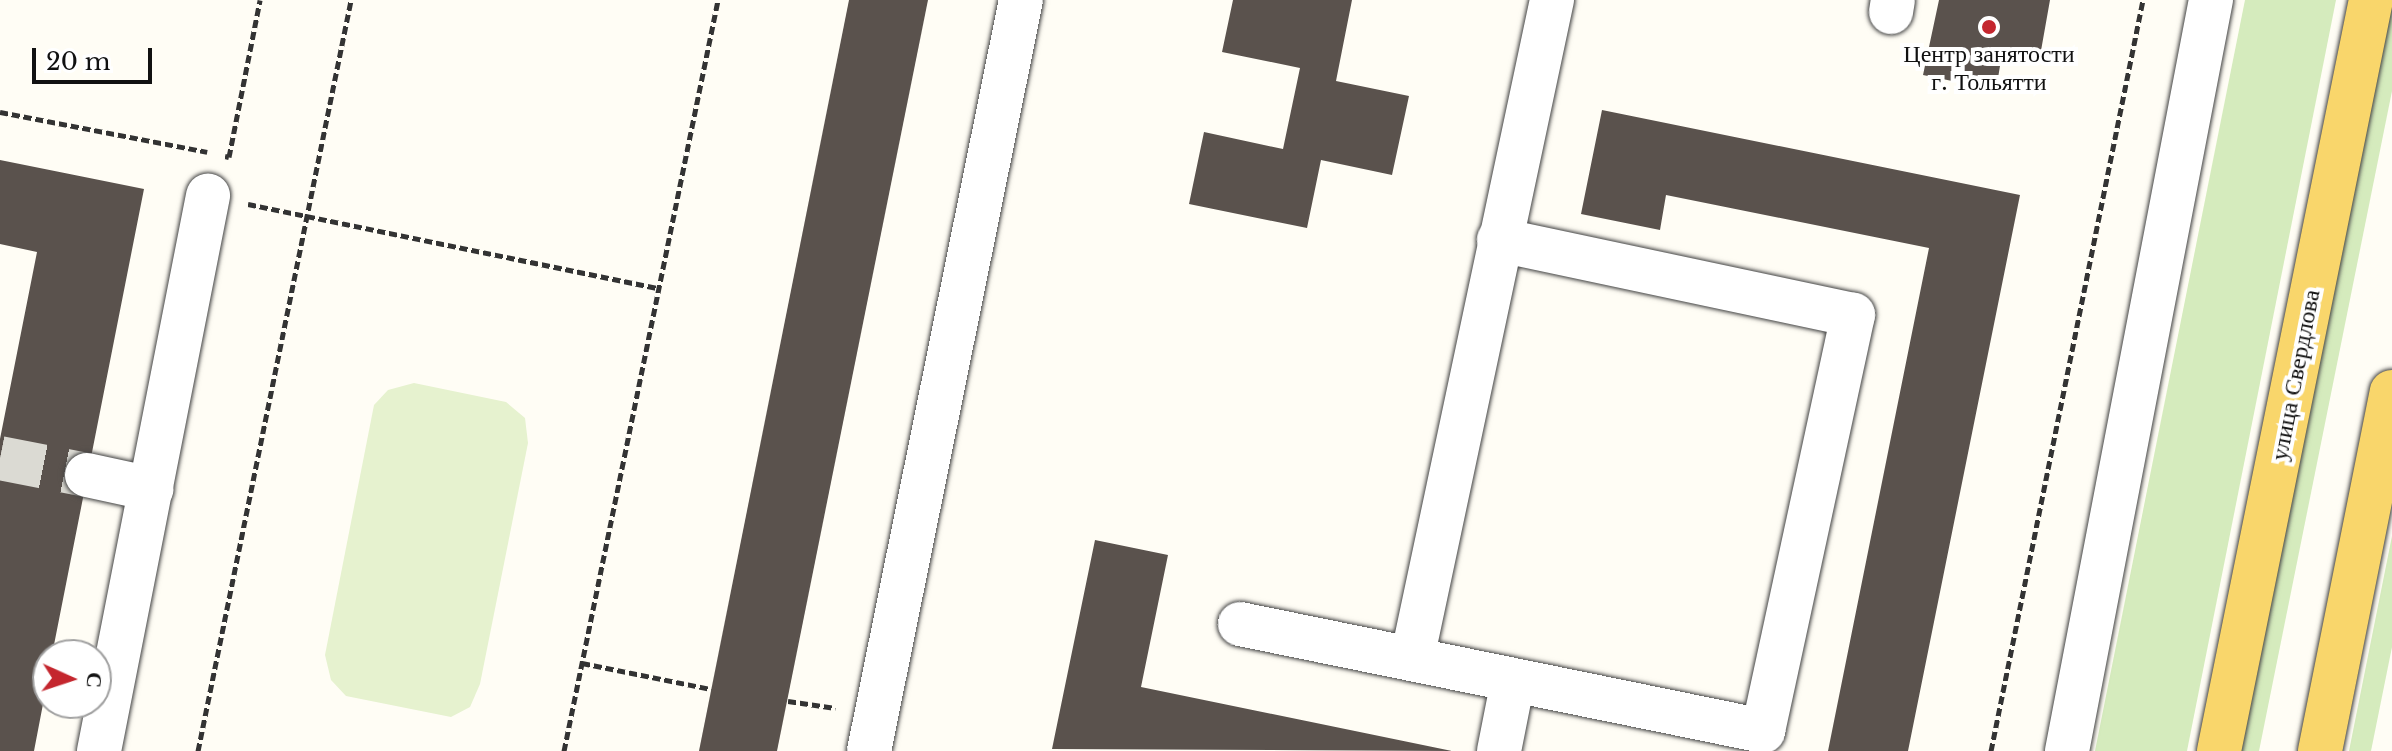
<!DOCTYPE html>
<meta charset="utf-8">
<style>
body{margin:0}
#map{position:relative;width:2392px;height:751px;overflow:hidden;background:#fffdf5;font-family:"Libre Baskerville",serif}
div>[style]{position:absolute}
.green>*{inset:0;background:#d5ebbd}
.pitch>*{inset:0;background:#e6f2cf}
.building>*{inset:0;background:#5a524d}
.minor-tunnel>*{height:44px;margin-top:-22px;transform-origin:0;background:repeating-linear-gradient(90deg,#dbdad3 0 44px,transparent 0 66px)}
.path>*{height:5px;margin-top:-2.5px;transform-origin:0;background:repeating-linear-gradient(90deg,#333 0 8px,transparent 0 12px)}
.roads{filter:drop-shadow(0 0 2px #444) drop-shadow(0 0 2px #444)}
.minor>*{height:44px;margin:-22px;padding:0 22px;transform-origin:22px;border-radius:22px;background:#fff}
.major>*{height:44px;margin:-22px;padding:0 22px;transform-origin:22px;border-radius:22px;background:#f9d66b}
.dots>*{width:22px;height:22px;translate:-50% -50%;box-sizing:border-box;border:4px solid #fff;border-radius:50%}
span{translate:-50% -50%;white-space:nowrap;text-align:center;line-height:1.15;-webkit-text-stroke:8px #fff;paint-order:stroke}
.poi-label{font-size:24px;color:#111}
.street-label{font-size:24px;color:#111}
.north{position:absolute;left:32px;top:639px;width:80px;height:80px;box-sizing:border-box;background:#fff;border:2px solid #a0a0a0;border-radius:50%;rotate:93deg;font-size:22px;font-weight:700;line-height:32px;text-align:center;color:#111}
.north::after{content:'';display:block;margin:auto;width:28px;height:36px;background:#c4262e;clip-path:polygon(50% 0,100% 100%,50% 72%,0 100%)}
.scale{position:absolute;left:32px;top:48px;width:120px;height:36px;box-sizing:border-box;border:4px solid #111;border-top:0;padding-left:10px;font-size:24px;line-height:28px;white-space:nowrap;color:#111;-webkit-text-stroke:6px #fff;paint-order:stroke}
</style>
<div id="map">
<div class="green">
<div style="clip-path:polygon(2245px 0,2336px 0,2187px 751px,2095px 751px)"></div>
<div style="clip-path:polygon(2392px 0,2392px 91px,2259px 751px,2239px 751px)"></div>
<div style="clip-path:polygon(2392px 536px,2392px 647px,2371px 751px,2349px 751px)"></div>
</div>
<div class="pitch">
<div style="clip-path:polygon(414px 383px,506px 402px,525px 418px,528px 443px,480px 684px,470px 707px,451px 717px,346px 696px,331px 680px,325px 655px,374px 405px,388px 390px)"></div>
</div>
<div class="building">
<div style="clip-path:polygon(849px 0,928px 0,777px 751px,699px 751px)"></div>
<div style="clip-path:polygon(1233px 0,1352px 0,1336px 81px,1409px 96px,1392px 175px,1321px 160px,1307px 228px,1189px 204px,1204px 132px,1283px 149px,1300px 68px,1222px 52px)"></div>
<div style="clip-path:polygon(1939px 0,2050px 0,2039px 62px,2002px 54px,1996px 90px,1923px 75px)"></div>
<div style="clip-path:polygon(1602px 110px,2020px 195px,1908px 751px,1828px 751px,1929px 248px,1666px 195px,1660px 230px,1581px 214px)"></div>
<div style="clip-path:polygon(0 160px,144px 189px,52px 655px,48px 655px,48px 678px,34px 751px,0 751px,0 439px,37px 252px,0 244px)"></div>
<div style="clip-path:polygon(1095px 540px,1168px 555px,1141px 687px,1452px 751px,1052px 749px)"></div>
</div>
<div class="minor-tunnel">
<div style="left:0;top:458px;width:89px;rotate:11.1deg"></div>
</div>
<div class="path">
<div style="left:0;top:112px;width:211px;rotate:10.9deg"></div>
<div style="left:225px;top:156px;width:4px;rotate:14deg"></div>
<div style="left:229px;top:157px;width:160px;rotate:-78.8deg"></div>
<div style="left:248px;top:204px;width:419px;rotate:11.6deg"></div>
<div style="left:582px;top:663px;width:132px;rotate:11.4deg"></div>
<div style="left:788px;top:701px;width:48px;rotate:8.5deg"></div>
<div style="left:198px;top:751px;width:766px;rotate:-78.48deg"></div>
<div style="left:564px;top:751px;width:767px;rotate:-78.41deg"></div>
<div style="left:1991px;top:751px;width:766px;rotate:-78.56deg"></div>
</div>
<div class="roads">
<div class="minor">
<div style="left:1891px;top:12px;width:12px;rotate:-81deg"></div>
<div style="left:87px;top:475px;width:66px;rotate:12.3deg"></div>
<div style="left:1240px;top:624px;width:534px;rotate:11.56deg"></div>
<div style="left:1763px;top:731px;width:426px;rotate:-77.8deg"></div>
<div style="left:1853px;top:315px;width:362px;rotate:-168deg"></div>
<div style="left:1412px;top:659px;width:674px;rotate:-78.01deg"></div>
<div style="left:99px;top:751px;width:566px;rotate:-78.89deg"></div>
<div style="left:869px;top:751px;width:766px;rotate:-78.56deg"></div>
<div style="left:1499px;top:751px;width:72px;rotate:-78.8deg"></div>
<div style="left:2067px;top:751px;width:765px;rotate:-79.15deg"></div>
</div>
<div class="major">
<div style="left:2219px;top:751px;width:766px;rotate:-78.56deg"></div>
<div style="left:2320px;top:751px;width:366px;rotate:-78.7deg"></div>
</div>
</div>
<div class="dots">
<div style="left:1989px;top:27px;background:#c4262e"></div>
</div>
<div class="poi-label">
<span style="left:1989px;top:68px">Центр занятости<br>г. Тольятти</span>
</div>
<div class="street-label">
<span style="left:2295px;top:375px;rotate:-79deg">улица Свердлова</span>
</div>
<div class="north">С</div>
<div class="scale">20 m</div>
</div>
